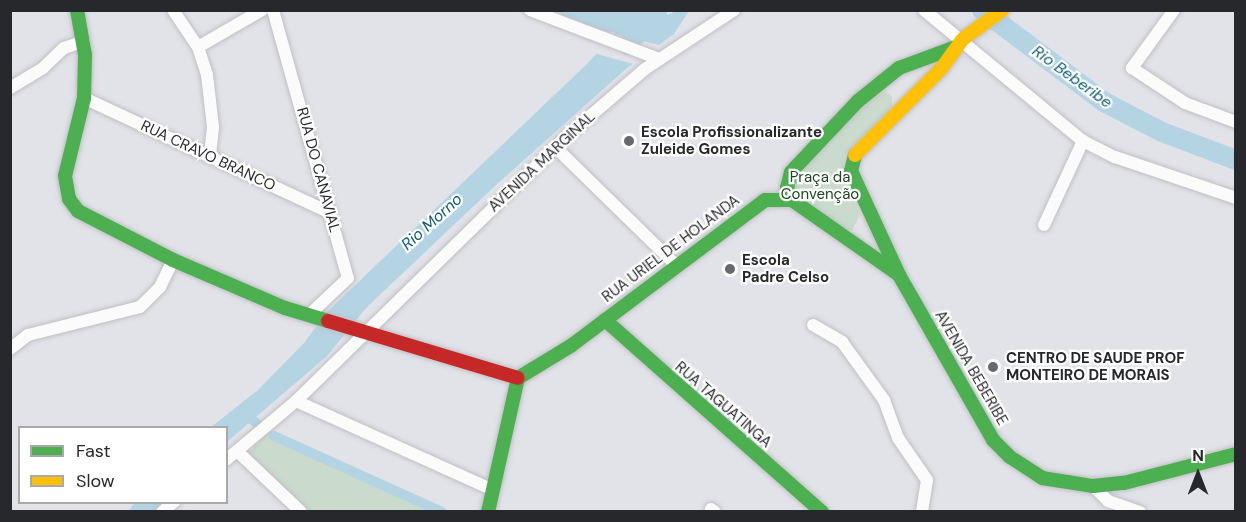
<!DOCTYPE html>
<meta charset="utf-8">
<style>
body{margin:0}
#map{position:relative;width:1246px;height:522px;overflow:hidden;background:#e2e3e9;font-family:"DM Sans",sans-serif}
div>[style]{position:absolute}
.green>*{inset:0;background:#cadbcd}
.water>*{inset:0;background:#b4d3e3}
.pier>*{inset:0;background:#e2e3e9}
.canal>*{height:10px;margin:-5px;padding:0 5px;transform-origin:5px;border-radius:5px;background:#b4d3e3}
.river>*{height:20px;margin:-10px;padding:0 10px;transform-origin:10px;border-radius:10px;background:#b4d3e3}
.roads{filter:drop-shadow(0 0 2px #bfc0c4) drop-shadow(0 0 2px #bfc0c4)}
.street>*{height:12px;margin:-6px;padding:0 6px;transform-origin:6px;border-radius:6px;background:#fbfbfc}
.fast>*{height:14px;margin:-7px;padding:0 7px;transform-origin:7px;border-radius:7px;background:#4caf50}
.slow>*{height:14px;margin:-7px;padding:0 7px;transform-origin:7px;border-radius:7px;background:#ffc107}
.jam>*{height:14px;margin:-7px;padding:0 7px;transform-origin:7px;border-radius:7px;background:#c62828}
.dots>*{width:16px;height:16px;translate:-50% -50%;box-sizing:border-box;border:3px solid #fff;border-radius:50%}
span{translate:-50% -50%;white-space:nowrap;text-align:center;line-height:1.15;-webkit-text-stroke:4.5px #fff;paint-order:stroke}
.poi-label{font-size:15px;color:#27282b;font-weight:700}
.left{translate:0 -50%;text-align:left}
.street-label{font-size:15px;color:#27282b}
.park-label{font-size:15px;color:#1c461c}
.water-label{font-size:16px;color:#0a5b77;font-style:italic}
.frame{position:absolute;inset:0;border:12px solid #27282b;pointer-events:none}
.legend{position:absolute;left:18px;top:426px;width:210px;height:78px;box-sizing:border-box;background:#fff;border:2px solid #a9a9aa;margin:0;padding:8px 10px;list-style:none;font-size:18px;color:#27282b}
.legend li{display:flex;align-items:center;gap:12px;height:30px}
.legend b{width:30px;border:2px solid #a9a9aa}
.north{position:absolute;left:1168px;top:444px;width:60px;height:60px;-webkit-text-stroke:4px #fff;paint-order:stroke;rotate:0deg;font-size:16px;font-weight:700;line-height:24px;text-align:center;color:#27282b}
.north::after{content:'';display:block;margin:auto;width:21px;height:27px;background:#27282b;clip-path:polygon(50% 0,100% 100%,50% 72%,0 100%)}
</style>
<div id="map">
<div class="green">
<div style="clip-path:polygon(885px 91px,892px 96px,892px 107px,844px 156px,843px 179px,860px 214px,852px 231px,818px 214px,795px 190px,797px 175px,860px 107px)"></div>
<div style="clip-path:polygon(267px 429px,283px 439px,447px 511px,308px 511px,249px 453px)"></div>
</div>
<div class="water">
<div style="clip-path:polygon(676px 11px,689px 11px,674px 34px,627px 68px,497px 184px,367px 307px,327px 356px,227px 442px,226px 428px,210px 428px,258px 390px,304px 343px,327px 312px,589px 62px,618px 29px,643px 26px)"></div>
</div>
<div class="pier">
<div style="clip-path:polygon(613px 34px,660px 45px,637px 65px,593px 53px)"></div>
</div>
<div class="canal">
<div style="left:242px;top:411px;width:23px;rotate:40deg"></div>
<div style="left:274px;top:436px;width:184px;rotate:24.3deg"></div>
</div>
<div class="river">
<div style="left:570px;top:10px;width:22px;rotate:27deg"></div>
<div style="left:590px;top:20px;width:23px;rotate:5deg"></div>
<div style="left:613px;top:22px;width:45px;rotate:-11.6deg"></div>
<div style="left:982px;top:10px;width:153px;rotate:37deg"></div>
<div style="left:1104px;top:102px;width:65px;rotate:27.3deg"></div>
<div style="left:1162px;top:132px;width:79px;rotate:20.7deg"></div>
<div style="left:628px;top:45px;width:40px;rotate:-50deg"></div>
<div style="left:140px;top:512px;width:18px;rotate:-34deg"></div>
</div>
<div class="roads">
<div class="street">
<div style="left:173px;top:10px;width:45px;rotate:56deg"></div>
<div style="left:198px;top:47px;width:29px;rotate:72deg"></div>
<div style="left:207px;top:75px;width:52px;rotate:83.4deg"></div>
<div style="left:213px;top:127px;width:30px;rotate:96deg"></div>
<div style="left:273px;top:10px;width:278px;rotate:74.4deg"></div>
<div style="left:348px;top:278px;width:54px;rotate:136.5deg"></div>
<div style="left:530px;top:10px;width:138px;rotate:20.8deg"></div>
<div style="left:924px;top:10px;width:206px;rotate:39.5deg"></div>
<div style="left:1083px;top:141px;width:36px;rotate:27deg"></div>
<div style="left:1115px;top:157px;width:128px;rotate:18.7deg"></div>
<div style="left:1174px;top:10px;width:72px;rotate:125.9deg"></div>
<div style="left:1132px;top:68px;width:64px;rotate:33.4deg"></div>
<div style="left:1185px;top:103px;width:54px;rotate:20.4deg"></div>
<div style="left:198px;top:47px;width:74px;rotate:-30deg"></div>
<div style="left:10px;top:88px;width:39px;rotate:-31deg"></div>
<div style="left:43px;top:68px;width:29px;rotate:-44deg"></div>
<div style="left:64px;top:48px;width:21px;rotate:-19deg"></div>
<div style="left:84px;top:98px;width:272px;rotate:25deg"></div>
<div style="left:555px;top:147px;width:170px;rotate:44.3deg"></div>
<div style="left:1044px;top:225px;width:93px;rotate:-65.1deg"></div>
<div style="left:813px;top:325px;width:34px;rotate:30deg"></div>
<div style="left:842px;top:342px;width:72px;rotate:54.1deg"></div>
<div style="left:884px;top:400px;width:40px;rotate:69.8deg"></div>
<div style="left:898px;top:438px;width:51px;rotate:55.4deg"></div>
<div style="left:927px;top:480px;width:32px;rotate:99deg"></div>
<div style="left:10px;top:349px;width:23px;rotate:-38deg"></div>
<div style="left:28px;top:335px;width:115px;rotate:-14deg"></div>
<div style="left:140px;top:307px;width:28px;rotate:-45deg"></div>
<div style="left:160px;top:287px;width:30px;rotate:-64deg"></div>
<div style="left:296px;top:401px;width:216px;rotate:24.3deg"></div>
<div style="left:237px;top:451px;width:88px;rotate:43.6deg"></div>
<div style="left:226px;top:460px;width:92px;rotate:-40.1deg"></div>
<div style="left:296px;top:401px;width:380px;rotate:-44.4deg"></div>
<div style="left:568px;top:135px;width:101px;rotate:-40.6deg"></div>
<div style="left:645px;top:69px;width:107px;rotate:-33.5deg"></div>
<div style="left:1093px;top:486px;width:21px;rotate:45deg"></div>
<div style="left:1108px;top:501px;width:34px;rotate:19deg"></div>
<div style="left:711px;top:509px;width:5px;rotate:37deg"></div>
<div style="left:162px;top:512px;width:16px;rotate:-40deg"></div>
</div>
<div class="fast">
<div style="left:77px;top:10px;width:46px;rotate:79.9deg"></div>
<div style="left:85px;top:55px;width:43px;rotate:91.3deg"></div>
<div style="left:84px;top:98px;width:80px;rotate:103.7deg"></div>
<div style="left:65px;top:176px;width:23px;rotate:80deg"></div>
<div style="left:69px;top:199px;width:15px;rotate:53deg"></div>
<div style="left:78px;top:211px;width:107px;rotate:27.3deg"></div>
<div style="left:173px;top:260px;width:122px;rotate:23.2deg"></div>
<div style="left:285px;top:308px;width:45px;rotate:16.8deg"></div>
<div style="left:855px;top:155px;width:16px;rotate:104deg"></div>
<div style="left:851px;top:171px;width:115px;rotate:65.2deg"></div>
<div style="left:899px;top:275px;width:190px;rotate:60.3deg"></div>
<div style="left:993px;top:440px;width:24px;rotate:45deg"></div>
<div style="left:1010px;top:457px;width:38px;rotate:33deg"></div>
<div style="left:1042px;top:478px;width:52px;rotate:8.9deg"></div>
<div style="left:1093px;top:486px;width:31px;rotate:-6deg"></div>
<div style="left:1124px;top:483px;width:116px;rotate:-14.5deg"></div>
<div style="left:792px;top:200px;width:13px;rotate:-113deg"></div>
<div style="left:787px;top:188px;width:16px;rotate:-76deg"></div>
<div style="left:791px;top:172px;width:98px;rotate:-46.7deg"></div>
<div style="left:858px;top:101px;width:53px;rotate:-38.8deg"></div>
<div style="left:899px;top:68px;width:61px;rotate:-20.2deg"></div>
<div style="left:605px;top:320px;width:290px;rotate:41.5deg"></div>
<div style="left:488px;top:512px;width:137px;rotate:-77.4deg"></div>
<div style="left:518px;top:378px;width:63px;rotate:-31.4deg"></div>
<div style="left:572px;top:345px;width:241px;rotate:-36.9deg"></div>
<div style="left:765px;top:200px;width:27px"></div>
<div style="left:792px;top:200px;width:131px;rotate:35deg"></div>
</div>
<div class="slow">
<div style="left:855px;top:155px;width:122px;rotate:-45deg"></div>
<div style="left:941px;top:69px;width:37px;rotate:-54deg"></div>
<div style="left:963px;top:39px;width:49px;rotate:-36.6deg"></div>
</div>
<div class="jam">
<div style="left:328px;top:321px;width:198px;rotate:16.7deg"></div>
</div>
</div>
<div class="dots">
<div style="left:629px;top:141px;background:#68696e"></div>
<div style="left:730px;top:269px;background:#68696e"></div>
<div style="left:993px;top:367px;background:#68696e"></div>
</div>
<div class="poi-label">
<span class="left" style="left:641px;top:141px">Escola Profissionalizante<br>Zuleide Gomes</span>
<span class="left" style="left:742px;top:269px">Escola<br>Padre Celso</span>
<span class="left" style="left:1006px;top:367px">CENTRO DE SAUDE PROF<br>MONTEIRO DE MORAIS</span>
</div>
<div class="street-label">
<span style="left:208px;top:156px;rotate:25deg">RUA CRAVO BRANCO</span>
<span style="left:542px;top:162px;rotate:-43deg">AVENIDA MARGINAL</span>
<span style="left:318px;top:170px;rotate:75deg">RUA DO CANAVIAL</span>
<span style="left:671px;top:249px;rotate:-37deg">RUA URIEL DE HOLANDA</span>
<span style="left:971px;top:368px;rotate:60deg">AVENIDA BEBERIBE</span>
<span style="left:723px;top:405px;rotate:41deg">RUA TAGUATINGA</span>
</div>
<div class="park-label">
<span style="left:820px;top:186px">Praça da<br>Convenção</span>
</div>
<div class="water-label">
<span style="left:1072px;top:77px;rotate:36deg">Rio Beberibe</span>
<span style="left:432px;top:222px;rotate:-42deg">Rio Morno</span>
</div>
<div class="frame"></div>
<ul class="legend">
<li><b style="height:8px;background:#4caf50"></b>Fast</li>
<li><b style="height:8px;background:#ffc107"></b>Slow</li>
</ul>
<div class="north">N</div>
</div>
